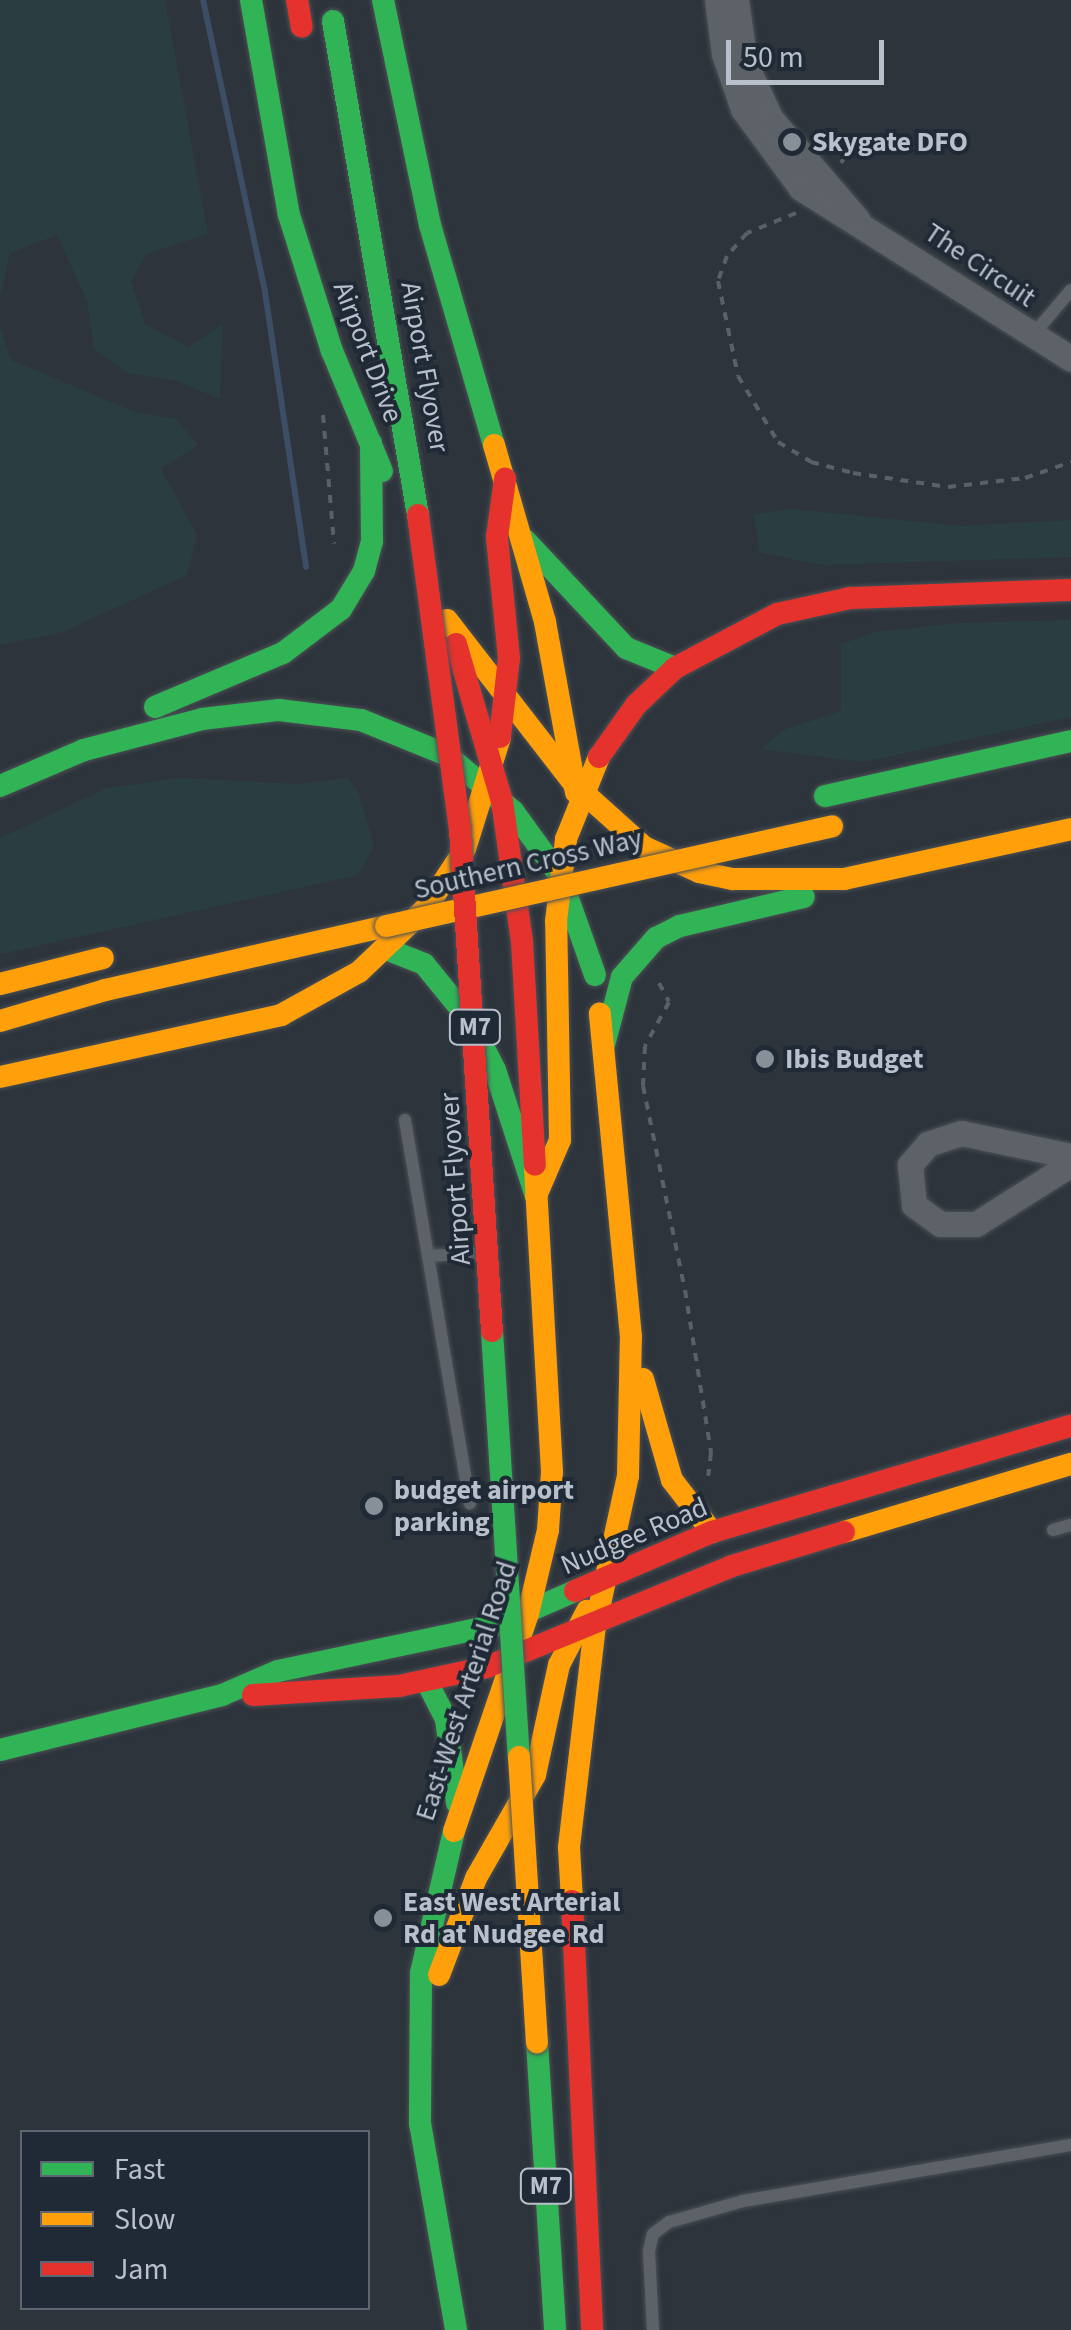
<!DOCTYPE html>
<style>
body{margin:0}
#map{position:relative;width:1071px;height:2330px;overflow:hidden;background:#2d343b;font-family:"Source Sans 3",sans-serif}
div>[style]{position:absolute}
.green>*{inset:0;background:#2a3e41}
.stream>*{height:6px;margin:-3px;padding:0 3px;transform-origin:3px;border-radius:3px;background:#3c4e65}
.path>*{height:4px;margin-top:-2px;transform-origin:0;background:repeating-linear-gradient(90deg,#5a6166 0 8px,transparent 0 16px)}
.roads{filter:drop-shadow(0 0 2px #4b5055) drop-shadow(0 0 2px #4b5055)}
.lane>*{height:12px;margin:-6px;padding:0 6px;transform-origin:6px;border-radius:6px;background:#5d6269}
.street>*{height:25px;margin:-12.5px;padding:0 12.5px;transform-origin:12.5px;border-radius:12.5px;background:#5d6269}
.fast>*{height:22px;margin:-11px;padding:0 11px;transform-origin:11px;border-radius:11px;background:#30b455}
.slow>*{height:22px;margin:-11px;padding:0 11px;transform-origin:11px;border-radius:11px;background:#ff9f0a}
.jam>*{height:22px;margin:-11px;padding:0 11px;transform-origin:11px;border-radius:11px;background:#e5322d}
.bridges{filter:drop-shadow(0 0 2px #4a5057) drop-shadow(0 0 2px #4a5057)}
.fast-bridge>*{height:22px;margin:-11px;padding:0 11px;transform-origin:11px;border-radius:11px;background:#30b455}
.slow-bridge>*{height:22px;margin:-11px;padding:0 11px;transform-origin:11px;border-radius:11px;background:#ff9f0a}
.jam-bridge>*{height:22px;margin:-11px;padding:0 11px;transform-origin:11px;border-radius:11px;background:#e5322d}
.dots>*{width:28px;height:28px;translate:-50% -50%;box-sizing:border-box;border:5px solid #202a36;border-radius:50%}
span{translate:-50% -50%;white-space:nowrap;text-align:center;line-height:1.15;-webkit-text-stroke:8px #202a36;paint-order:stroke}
.shield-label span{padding:2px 8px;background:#202a36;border:2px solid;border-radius:8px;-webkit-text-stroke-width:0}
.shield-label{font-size:25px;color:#b8c0cb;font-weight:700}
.poi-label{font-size:28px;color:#b8c0cb;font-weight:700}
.left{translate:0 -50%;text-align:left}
.street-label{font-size:28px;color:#b8c0cb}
.legend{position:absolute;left:20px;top:2130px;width:350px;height:180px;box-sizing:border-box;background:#202a36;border:2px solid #5d6672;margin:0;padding:12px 18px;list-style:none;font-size:30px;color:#b8c0cb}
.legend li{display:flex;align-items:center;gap:20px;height:50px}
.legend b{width:50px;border:2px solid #5d6672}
.scale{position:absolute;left:726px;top:40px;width:158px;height:45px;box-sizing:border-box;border:5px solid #b8c0cb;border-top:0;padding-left:12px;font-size:30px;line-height:35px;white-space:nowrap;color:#b8c0cb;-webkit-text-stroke:8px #202a36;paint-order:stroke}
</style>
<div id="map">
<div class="green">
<div style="clip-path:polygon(0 0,165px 0,208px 234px,147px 254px,131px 281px,145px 324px,188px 347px,223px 324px,220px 399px,177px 381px,127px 373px,94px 349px,87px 301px,57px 235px,10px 253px,0 297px)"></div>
<div style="clip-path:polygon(0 326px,11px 360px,135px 412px,176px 419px,198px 445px,161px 469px,197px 535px,187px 575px,63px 632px,0 645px)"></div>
<div style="clip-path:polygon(791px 509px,959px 526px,1071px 520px,1071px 557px,821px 565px,759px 552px,754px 514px)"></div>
<div style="clip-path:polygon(1071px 620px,1071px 717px,863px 762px,761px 749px,783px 730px,841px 711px,841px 644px,876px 632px,958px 623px)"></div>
<div style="clip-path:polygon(180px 778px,298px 784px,347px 778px,358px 791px,374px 847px,358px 875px,0 954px,0 838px,107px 788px)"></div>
</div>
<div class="stream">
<div style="left:203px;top:0;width:299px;rotate:78deg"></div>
<div style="left:265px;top:292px;width:278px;rotate:81.5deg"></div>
</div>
<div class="path">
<div style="left:841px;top:163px;width:20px;rotate:-57deg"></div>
<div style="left:796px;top:213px;width:53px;rotate:157.8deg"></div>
<div style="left:747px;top:233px;width:30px;rotate:131deg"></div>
<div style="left:727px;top:256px;width:27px;rotate:110deg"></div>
<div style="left:718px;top:281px;width:97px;rotate:78.1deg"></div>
<div style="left:738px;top:376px;width:77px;rotate:58.8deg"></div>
<div style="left:778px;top:442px;width:39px;rotate:31deg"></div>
<div style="left:811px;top:462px;width:43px;rotate:14.7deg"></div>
<div style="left:853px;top:473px;width:96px;rotate:8.4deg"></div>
<div style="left:948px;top:487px;width:78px;rotate:-6.7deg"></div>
<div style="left:1025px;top:478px;width:49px;rotate:-19.2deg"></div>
<div style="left:323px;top:415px;width:129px;rotate:85.1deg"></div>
<div style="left:659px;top:983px;width:21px;rotate:62deg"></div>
<div style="left:669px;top:1002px;width:50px;rotate:118.6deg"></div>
<div style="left:645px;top:1046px;width:40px;rotate:92.9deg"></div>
<div style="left:643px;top:1086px;width:208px;rotate:78.4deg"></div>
<div style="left:685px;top:1290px;width:165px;rotate:80.9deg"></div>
<div style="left:711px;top:1453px;width:23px;rotate:97deg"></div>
</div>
<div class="roads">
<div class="lane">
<div style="left:1032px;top:336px;width:60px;rotate:-49.7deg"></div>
<div style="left:405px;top:1120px;width:389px;rotate:80.4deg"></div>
<div style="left:428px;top:1256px;width:50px;rotate:-3.4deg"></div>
<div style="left:1053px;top:1530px;width:19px;rotate:-16deg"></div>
<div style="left:653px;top:2330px;width:79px;rotate:-92.9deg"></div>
<div style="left:649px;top:2251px;width:17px;rotate:-77deg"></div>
<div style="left:653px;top:2234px;width:20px;rotate:-37deg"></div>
<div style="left:669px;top:2222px;width:77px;rotate:-15.8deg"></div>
<div style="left:743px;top:2201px;width:333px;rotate:-9.7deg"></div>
</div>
<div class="street">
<div style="left:717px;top:0;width:54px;rotate:82.6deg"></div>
<div style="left:724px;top:54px;width:58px;rotate:70.9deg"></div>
<div style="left:743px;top:109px;width:98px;rotate:53.7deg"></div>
<div style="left:801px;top:188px;width:320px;rotate:32.3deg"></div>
<div style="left:736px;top:0;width:64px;rotate:81.9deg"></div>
<div style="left:745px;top:63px;width:62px;rotate:65.1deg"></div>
<div style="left:771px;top:119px;width:132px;rotate:49.3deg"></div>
<div style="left:1071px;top:1156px;width:112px;rotate:-168.2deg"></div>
<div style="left:961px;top:1133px;width:35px;rotate:162deg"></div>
<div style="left:928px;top:1144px;width:28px;rotate:131deg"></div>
<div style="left:910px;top:1165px;width:40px;rotate:84.3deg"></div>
<div style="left:914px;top:1205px;width:32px;rotate:36deg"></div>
<div style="left:940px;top:1224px;width:36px"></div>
<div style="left:976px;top:1224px;width:112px;rotate:-32.3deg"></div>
</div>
<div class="fast">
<div style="left:251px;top:0;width:218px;rotate:80deg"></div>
<div style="left:289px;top:215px;width:143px;rotate:72.5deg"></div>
<div style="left:332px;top:351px;width:130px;rotate:67.4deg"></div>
<div style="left:383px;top:0;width:230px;rotate:78.2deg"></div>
<div style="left:430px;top:225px;width:229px;rotate:73.8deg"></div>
<div style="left:525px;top:540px;width:148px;rotate:46.9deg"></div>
<div style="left:626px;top:648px;width:53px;rotate:22.2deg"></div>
<div style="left:155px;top:707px;width:139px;rotate:-22.9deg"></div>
<div style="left:283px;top:653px;width:73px;rotate:-37.2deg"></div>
<div style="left:341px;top:609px;width:44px;rotate:-58.8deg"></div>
<div style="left:364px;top:571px;width:31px;rotate:-75deg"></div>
<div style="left:372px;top:541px;width:98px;rotate:-90.6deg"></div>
<div style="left:0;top:786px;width:91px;rotate:-23.2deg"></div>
<div style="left:84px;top:750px;width:122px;rotate:-14.7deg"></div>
<div style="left:202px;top:719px;width:78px;rotate:-6.7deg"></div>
<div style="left:279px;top:710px;width:83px;rotate:7deg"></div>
<div style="left:361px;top:720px;width:93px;rotate:22.1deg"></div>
<div style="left:447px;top:755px;width:87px;rotate:40.3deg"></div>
<div style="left:513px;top:811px;width:80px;rotate:54.1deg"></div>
<div style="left:560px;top:876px;width:105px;rotate:70.5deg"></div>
<div style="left:825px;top:796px;width:252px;rotate:-12.6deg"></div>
<div style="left:386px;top:949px;width:41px;rotate:21.5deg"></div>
<div style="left:424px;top:964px;width:71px;rotate:50.7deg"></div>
<div style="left:469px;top:1019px;width:57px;rotate:63deg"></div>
<div style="left:495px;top:1070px;width:133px;rotate:72deg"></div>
<div style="left:604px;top:1045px;width:70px;rotate:-75.2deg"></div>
<div style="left:622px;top:977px;width:52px;rotate:-48.9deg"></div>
<div style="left:656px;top:938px;width:27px;rotate:-27deg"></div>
<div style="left:680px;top:926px;width:127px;rotate:-13.2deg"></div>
<div style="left:427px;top:1682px;width:42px;rotate:62.8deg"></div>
<div style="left:446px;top:1719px;width:85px;rotate:82.5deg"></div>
<div style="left:0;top:1750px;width:229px;rotate:-13.9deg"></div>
<div style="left:222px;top:1695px;width:61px;rotate:-23.2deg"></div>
<div style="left:278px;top:1671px;width:224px;rotate:-11.9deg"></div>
<div style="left:497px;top:1625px;width:85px;rotate:-23.6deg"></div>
<div style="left:454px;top:1831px;width:146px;rotate:103.1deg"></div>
<div style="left:421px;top:1973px;width:150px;rotate:90.4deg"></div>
<div style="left:420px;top:2123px;width:210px;rotate:80.1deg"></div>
<div style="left:537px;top:2042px;width:289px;rotate:86.4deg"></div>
</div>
<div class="slow">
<div style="left:494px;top:445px;width:184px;rotate:73.9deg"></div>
<div style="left:545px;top:622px;width:173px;rotate:79.7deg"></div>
<div style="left:447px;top:620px;width:209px;rotate:52.2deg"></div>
<div style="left:575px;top:785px;width:93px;rotate:41.9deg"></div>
<div style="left:644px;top:847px;width:60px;rotate:24.4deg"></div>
<div style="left:699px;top:872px;width:35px;rotate:12deg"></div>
<div style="left:733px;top:879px;width:111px"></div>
<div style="left:844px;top:879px;width:232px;rotate:-12.4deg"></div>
<div style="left:0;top:984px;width:106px;rotate:-14.2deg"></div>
<div style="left:0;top:1021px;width:109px;rotate:-16.4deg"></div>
<div style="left:105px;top:990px;width:288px;rotate:-12.8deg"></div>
<div style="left:0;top:1077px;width:288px;rotate:-12.4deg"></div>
<div style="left:281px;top:1015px;width:89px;rotate:-28.9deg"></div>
<div style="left:359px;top:972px;width:94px;rotate:-43.7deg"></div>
<div style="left:427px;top:907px;width:69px;rotate:-56.8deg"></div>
<div style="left:465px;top:849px;width:117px;rotate:-72.6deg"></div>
<div style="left:536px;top:1196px;width:61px;rotate:-66.8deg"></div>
<div style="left:560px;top:1140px;width:219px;rotate:-91deg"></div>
<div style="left:556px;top:921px;width:83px;rotate:-83deg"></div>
<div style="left:566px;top:839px;width:88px;rotate:-68.1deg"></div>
<div style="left:643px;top:1379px;width:105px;rotate:74deg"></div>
<div style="left:672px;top:1480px;width:66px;rotate:52.4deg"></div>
<div style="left:844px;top:1532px;width:237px;rotate:-16.7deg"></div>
<div style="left:454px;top:1831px;width:229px;rotate:-71.2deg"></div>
<div style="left:528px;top:1614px;width:86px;rotate:-76.6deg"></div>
<div style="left:548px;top:1530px;width:58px;rotate:-86.1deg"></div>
<div style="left:552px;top:1472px;width:307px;rotate:-93.2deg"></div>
<div style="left:572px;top:1901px;width:54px;rotate:-93.2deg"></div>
<div style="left:569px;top:1847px;width:222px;rotate:-83.3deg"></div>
<div style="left:595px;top:1627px;width:155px;rotate:-77.7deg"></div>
<div style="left:628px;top:1476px;width:139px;rotate:-88.8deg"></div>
<div style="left:631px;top:1337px;width:325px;rotate:-95.5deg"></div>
<div style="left:439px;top:1975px;width:104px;rotate:-69.1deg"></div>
<div style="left:476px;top:1878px;width:119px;rotate:-60.2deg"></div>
<div style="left:535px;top:1775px;width:113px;rotate:-77.7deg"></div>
<div style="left:559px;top:1665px;width:61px;rotate:-62.6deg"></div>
</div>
<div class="jam">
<div style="left:297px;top:0;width:27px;rotate:80deg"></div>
<div style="left:456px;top:644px;width:164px;rotate:73.7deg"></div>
<div style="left:502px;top:801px;width:142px;rotate:81.9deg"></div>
<div style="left:522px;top:942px;width:223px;rotate:86.7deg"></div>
<div style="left:500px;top:737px;width:80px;rotate:-83.5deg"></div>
<div style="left:509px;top:658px;width:122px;rotate:-95.7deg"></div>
<div style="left:497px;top:537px;width:59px;rotate:-82.1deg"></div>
<div style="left:599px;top:757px;width:64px;rotate:-54.6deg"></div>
<div style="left:636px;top:705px;width:54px;rotate:-43.5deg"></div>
<div style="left:675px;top:668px;width:115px;rotate:-27.9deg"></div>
<div style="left:777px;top:614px;width:75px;rotate:-12.4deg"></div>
<div style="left:850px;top:598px;width:221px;rotate:-2.1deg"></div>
<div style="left:575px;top:1591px;width:149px;rotate:-23.3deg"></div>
<div style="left:712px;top:1532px;width:374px;rotate:-16.5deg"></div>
<div style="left:253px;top:1695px;width:146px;rotate:-3.5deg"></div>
<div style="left:399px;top:1686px;width:90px;rotate:-12.2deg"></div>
<div style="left:487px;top:1667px;width:265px;rotate:-22.4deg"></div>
<div style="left:732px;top:1566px;width:117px;rotate:-16.9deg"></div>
<div style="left:572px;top:1901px;width:429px;rotate:87.3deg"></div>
</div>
</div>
<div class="bridges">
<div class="fast-bridge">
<div style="left:333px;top:21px;width:501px;rotate:80.24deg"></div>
<div style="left:492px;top:1331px;width:427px;rotate:86.4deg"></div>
</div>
<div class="slow-bridge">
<div style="left:386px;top:926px;width:457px;rotate:-12.6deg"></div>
<div style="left:519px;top:1757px;width:286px;rotate:86.4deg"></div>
</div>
<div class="jam-bridge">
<div style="left:418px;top:515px;width:318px;rotate:82.4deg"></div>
<div style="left:460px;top:830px;width:502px;rotate:86.35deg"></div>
</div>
</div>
<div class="dots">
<div style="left:792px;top:142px;background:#878f99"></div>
<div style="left:765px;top:1059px;background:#878f99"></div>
<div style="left:374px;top:1506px;background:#878f99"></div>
<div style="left:383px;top:1918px;background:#878f99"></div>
</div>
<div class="shield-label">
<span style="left:475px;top:1027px">M7</span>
<span style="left:546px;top:2186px">M7</span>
</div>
<div class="poi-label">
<span class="left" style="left:812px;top:142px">Skygate DFO</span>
<span class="left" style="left:785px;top:1059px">Ibis Budget</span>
<span class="left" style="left:394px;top:1506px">budget airport<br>parking</span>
<span class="left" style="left:403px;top:1918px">East West Arterial<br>Rd at Nudgee Rd</span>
</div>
<div class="street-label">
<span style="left:980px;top:265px;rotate:34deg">The Circuit</span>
<span style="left:368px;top:352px;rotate:69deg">Airport Drive</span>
<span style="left:425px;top:367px;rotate:80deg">Airport Flyover</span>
<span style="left:528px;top:864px;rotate:-13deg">Southern Cross Way</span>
<span style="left:455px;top:1179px;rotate:-94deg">Airport Flyover</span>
<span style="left:634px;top:1536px;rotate:-23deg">Nudgee Road</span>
<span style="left:466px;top:1691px;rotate:-72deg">East-West Arterial Road</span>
</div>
<ul class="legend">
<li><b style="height:12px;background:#30b455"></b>Fast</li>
<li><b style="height:12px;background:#ff9f0a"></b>Slow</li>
<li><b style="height:12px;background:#e5322d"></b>Jam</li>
</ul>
<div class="scale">50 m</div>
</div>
